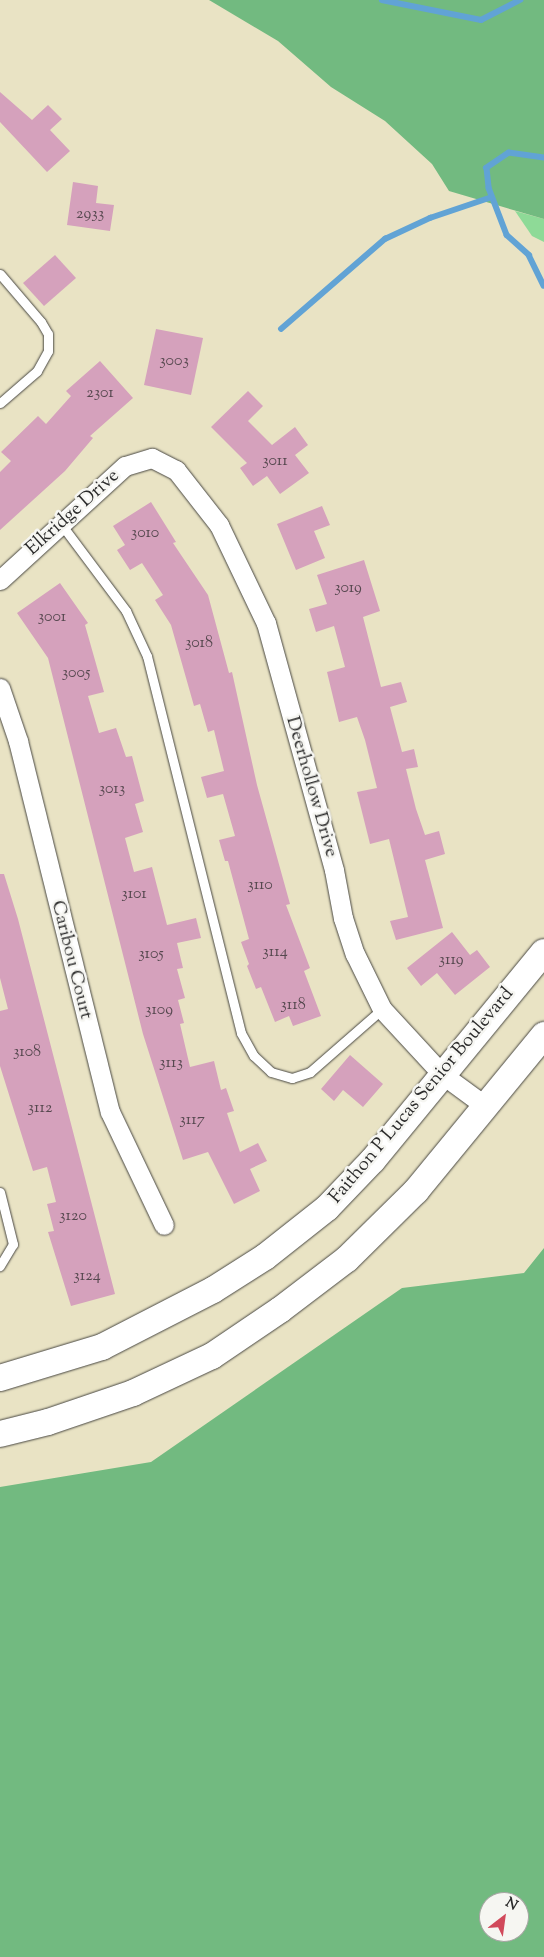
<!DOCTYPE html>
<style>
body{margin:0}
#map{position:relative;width:544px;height:1957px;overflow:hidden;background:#e9e3c4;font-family:"Sorts Mill Goudy",serif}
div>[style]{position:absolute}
.green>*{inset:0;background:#8eda97}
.forest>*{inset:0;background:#72ba80}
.stream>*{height:5.5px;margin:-2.75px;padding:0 2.75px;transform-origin:2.75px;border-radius:2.75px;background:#61a3d5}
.building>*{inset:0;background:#d5a1bc}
.roads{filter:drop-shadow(0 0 1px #484742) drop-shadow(0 0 1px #484742)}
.lane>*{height:9px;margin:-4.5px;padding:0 4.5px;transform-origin:4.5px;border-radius:4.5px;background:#fff}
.street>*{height:19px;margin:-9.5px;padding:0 9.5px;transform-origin:9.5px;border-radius:9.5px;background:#fff}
.secondary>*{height:26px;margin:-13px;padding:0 13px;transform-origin:13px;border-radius:13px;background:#fff}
span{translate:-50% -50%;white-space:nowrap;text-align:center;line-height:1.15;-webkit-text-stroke:5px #f6f6f2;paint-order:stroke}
.number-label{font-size:16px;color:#56484f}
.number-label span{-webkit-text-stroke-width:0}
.street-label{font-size:19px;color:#2b2b2b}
.north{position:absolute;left:479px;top:1892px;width:50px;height:50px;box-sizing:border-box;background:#f6f6f2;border:1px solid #a5a5a2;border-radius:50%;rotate:30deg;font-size:14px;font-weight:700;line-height:20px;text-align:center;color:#2b2b2b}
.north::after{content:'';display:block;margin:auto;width:18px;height:22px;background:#d1495b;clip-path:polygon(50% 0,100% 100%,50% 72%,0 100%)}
</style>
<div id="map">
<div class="green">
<div style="clip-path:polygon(515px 211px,544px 219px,544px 242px,532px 236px)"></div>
</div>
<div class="forest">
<div style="clip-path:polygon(209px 0,544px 0,544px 219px,449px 191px,432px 164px,385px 121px,331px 87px,278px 41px)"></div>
<div style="clip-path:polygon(evenodd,544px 1248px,544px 1957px,0 1957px,0 1487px,151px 1462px,402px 1288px,524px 1273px,544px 1248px,489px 1902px,519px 1902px,519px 1932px,489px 1932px,489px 1902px)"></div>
</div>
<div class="stream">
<div style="left:382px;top:0;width:101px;rotate:11.4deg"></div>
<div style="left:481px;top:20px;width:44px;rotate:-27.1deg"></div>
<div style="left:544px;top:158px;width:35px;rotate:-172deg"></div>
<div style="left:509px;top:153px;width:27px;rotate:146deg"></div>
<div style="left:487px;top:168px;width:20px;rotate:84deg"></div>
<div style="left:489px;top:188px;width:50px;rotate:69deg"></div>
<div style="left:507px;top:235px;width:30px;rotate:42deg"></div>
<div style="left:529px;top:255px;width:34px;rotate:64deg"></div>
<div style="left:281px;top:329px;width:138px;rotate:-40.9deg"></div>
<div style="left:385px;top:239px;width:50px;rotate:-25deg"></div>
<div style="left:430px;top:218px;width:65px;rotate:-18.7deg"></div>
</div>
<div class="building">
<div style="clip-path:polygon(0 92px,32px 120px,48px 105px,62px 119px,50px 130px,70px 151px,47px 172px,0 122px)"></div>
<div style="clip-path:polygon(73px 182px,98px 186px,96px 203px,114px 205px,110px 231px,67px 225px)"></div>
<div style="clip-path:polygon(55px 255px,76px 278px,44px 306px,23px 283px)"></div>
<div style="clip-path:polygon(156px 329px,203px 338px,191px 395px,144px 385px)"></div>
<div style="clip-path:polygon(100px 361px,133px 398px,90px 436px,93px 438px,65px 471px,0 530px,0 472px,11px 461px,1px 452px,38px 416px,46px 424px,71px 396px,66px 391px)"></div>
<div style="clip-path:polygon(248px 391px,263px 406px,248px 421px,272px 445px,295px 427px,308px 445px,295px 455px,309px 473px,280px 494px,267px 476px,253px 486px,240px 468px,247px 463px,211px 427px)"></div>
<div style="clip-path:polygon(151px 502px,176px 542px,173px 543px,208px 595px,229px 673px,232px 672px,257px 785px,290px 904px,286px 905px,310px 968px,304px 971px,321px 1016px,293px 1026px,289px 1016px,275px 1022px,261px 987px,256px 989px,247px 966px,249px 964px,241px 942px,249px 939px,228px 861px,225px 861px,219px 840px,235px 836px,223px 794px,207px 798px,201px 777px,224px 771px,214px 730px,208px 732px,200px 704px,194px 706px,171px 625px,155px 600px,163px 595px,142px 563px,130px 570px,117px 550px,125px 545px,113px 526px)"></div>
<div style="clip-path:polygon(322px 506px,330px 525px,314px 531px,325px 558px,296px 570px,277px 524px)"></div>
<div style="clip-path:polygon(364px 560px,380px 611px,363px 617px,381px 687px,401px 682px,407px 702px,390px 707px,402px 752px,414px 749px,418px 767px,406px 769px,416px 809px,425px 835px,439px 831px,445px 854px,425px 860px,443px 928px,396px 940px,390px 921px,408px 917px,389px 839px,370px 844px,357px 792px,377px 788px,365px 740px,357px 717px,339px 722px,327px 672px,345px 667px,334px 626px,316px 632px,309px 609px,327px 604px,317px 575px)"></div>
<div style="clip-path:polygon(60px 583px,88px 623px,85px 625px,104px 692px,88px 696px,99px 733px,116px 728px,126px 757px,132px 756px,144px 801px,135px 804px,143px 832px,125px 838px,134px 872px,152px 867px,167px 925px,196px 918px,201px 938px,177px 943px,183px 968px,177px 969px,185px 998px,178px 1000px,184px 1023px,180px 1024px,190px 1067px,214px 1061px,221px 1090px,226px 1088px,234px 1111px,227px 1113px,240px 1152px,258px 1143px,267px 1161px,250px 1169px,260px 1191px,234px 1204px,208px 1152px,183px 1160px,143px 1034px,48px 658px,17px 613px)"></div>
<div style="clip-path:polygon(0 874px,4px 874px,18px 919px,115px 1294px,71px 1306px,48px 1232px,54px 1231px,47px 1204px,56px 1202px,47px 1167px,33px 1171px,0 1066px,0 1011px,8px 1009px,0 978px)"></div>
<div style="clip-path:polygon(452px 932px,470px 955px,477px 950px,490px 967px,455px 995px,437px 973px,421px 986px,407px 968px)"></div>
<div style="clip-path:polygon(350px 1055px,383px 1084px,363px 1107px,343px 1090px,334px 1101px,321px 1089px)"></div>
</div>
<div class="roads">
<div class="lane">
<div style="left:0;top:274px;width:63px;rotate:49.5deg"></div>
<div style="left:41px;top:322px;width:14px;rotate:60deg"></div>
<div style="left:48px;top:334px;width:17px;rotate:90deg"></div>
<div style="left:48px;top:351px;width:23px;rotate:119deg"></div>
<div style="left:37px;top:371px;width:49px;rotate:139.1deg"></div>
<div style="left:61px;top:524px;width:109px;rotate:53.2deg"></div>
<div style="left:126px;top:611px;width:50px;rotate:65deg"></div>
<div style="left:147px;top:656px;width:389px;rotate:76deg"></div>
<div style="left:241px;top:1033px;width:26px;rotate:61deg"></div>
<div style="left:254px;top:1056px;width:23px;rotate:43deg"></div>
<div style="left:271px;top:1072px;width:22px;rotate:16deg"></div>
<div style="left:292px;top:1078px;width:19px;rotate:-18deg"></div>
<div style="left:310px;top:1072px;width:96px;rotate:-41.2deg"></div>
<div style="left:0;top:1192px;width:54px;rotate:76deg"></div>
<div style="left:13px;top:1244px;width:26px;rotate:121deg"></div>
</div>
<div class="street">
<div style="left:0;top:580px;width:169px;rotate:-42.4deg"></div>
<div style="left:125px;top:466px;width:28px;rotate:-17deg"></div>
<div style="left:152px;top:458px;width:27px;rotate:27deg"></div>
<div style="left:176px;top:470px;width:70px;rotate:52deg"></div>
<div style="left:219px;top:525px;width:109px;rotate:64.4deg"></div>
<div style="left:266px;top:623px;width:256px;rotate:74.6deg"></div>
<div style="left:334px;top:870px;width:49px;rotate:79.4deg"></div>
<div style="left:343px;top:918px;width:38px;rotate:72deg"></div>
<div style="left:355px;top:954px;width:61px;rotate:63.9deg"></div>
<div style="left:382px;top:1009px;width:90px;rotate:47.3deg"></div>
<div style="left:443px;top:1075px;width:51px;rotate:36.2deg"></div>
<div style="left:0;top:688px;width:56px;rotate:71.2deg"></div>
<div style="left:18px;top:741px;width:382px;rotate:76.1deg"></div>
<div style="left:110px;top:1112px;width:125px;rotate:64.5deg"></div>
</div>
<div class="secondary">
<div style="left:0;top:1378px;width:107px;rotate:-16.9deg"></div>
<div style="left:102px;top:1347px;width:125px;rotate:-27.2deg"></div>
<div style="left:213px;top:1290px;width:62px;rotate:-32.4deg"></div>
<div style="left:265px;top:1257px;width:79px;rotate:-38.3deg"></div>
<div style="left:327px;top:1208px;width:66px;rotate:-46.2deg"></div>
<div style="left:373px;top:1160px;width:269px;rotate:-50.6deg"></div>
<div style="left:0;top:1434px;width:49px;rotate:-14deg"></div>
<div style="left:48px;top:1422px;width:90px;rotate:-18.8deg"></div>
<div style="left:133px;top:1393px;width:87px;rotate:-25.1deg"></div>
<div style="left:212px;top:1356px;width:82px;rotate:-34.1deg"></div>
<div style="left:280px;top:1310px;width:84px;rotate:-37.3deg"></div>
<div style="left:347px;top:1259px;width:97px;rotate:-44.6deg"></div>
<div style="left:416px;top:1191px;width:202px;rotate:-50.6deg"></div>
</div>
</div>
<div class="number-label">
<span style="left:90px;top:215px">2933</span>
<span style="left:174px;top:362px">3003</span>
<span style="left:100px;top:394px">2301</span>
<span style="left:275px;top:462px">3011</span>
<span style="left:145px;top:534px">3010</span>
<span style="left:348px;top:589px">3019</span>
<span style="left:52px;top:618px">3001</span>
<span style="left:199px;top:644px">3018</span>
<span style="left:76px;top:674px">3005</span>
<span style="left:112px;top:790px">3013</span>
<span style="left:260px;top:886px">3110</span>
<span style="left:134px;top:895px">3101</span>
<span style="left:275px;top:953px">3114</span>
<span style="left:151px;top:955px">3105</span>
<span style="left:451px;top:961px">3119</span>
<span style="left:293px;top:1006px">3118</span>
<span style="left:159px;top:1011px">3109</span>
<span style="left:27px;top:1053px">3108</span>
<span style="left:171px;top:1064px">3113</span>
<span style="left:40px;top:1109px">3112</span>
<span style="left:192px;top:1121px">3117</span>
<span style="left:73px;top:1217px">3120</span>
<span style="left:87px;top:1277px">3124</span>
</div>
<div class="street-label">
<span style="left:73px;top:513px;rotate:-42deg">Elkridge Drive</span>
<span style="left:311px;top:787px;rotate:74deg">Deerhollow Drive</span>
<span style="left:71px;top:960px;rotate:76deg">Caribou Court</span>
<span style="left:422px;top:1096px;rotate:-50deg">Faithon P Lucas Senior Boulevard</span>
</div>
<div class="north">N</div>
</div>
